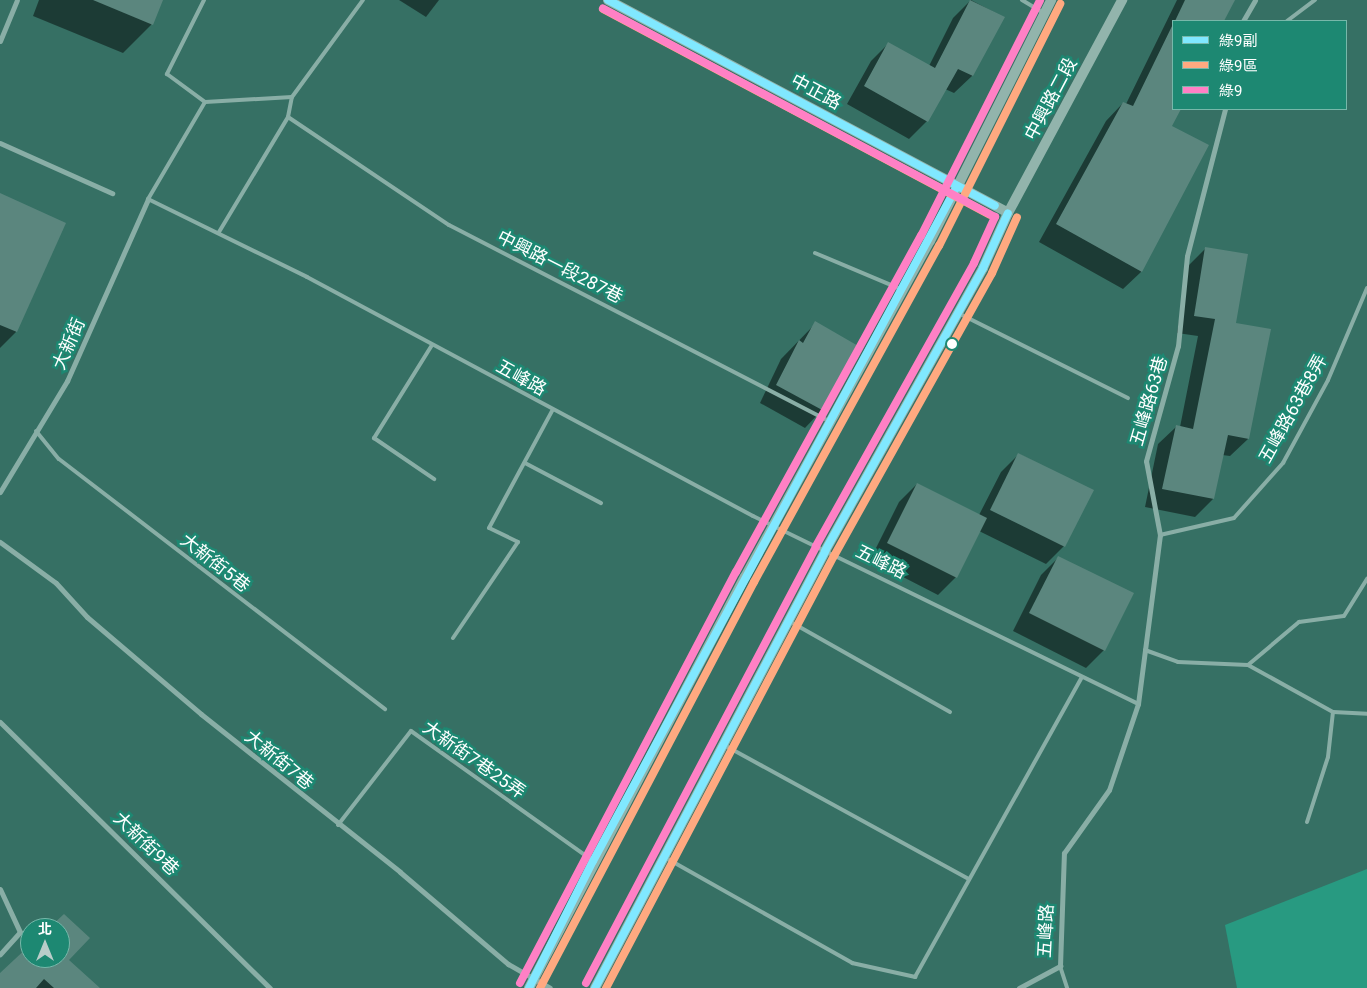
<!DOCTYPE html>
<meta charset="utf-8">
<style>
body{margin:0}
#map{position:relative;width:1367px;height:988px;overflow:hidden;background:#367064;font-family:Roboto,"Noto Sans TC",sans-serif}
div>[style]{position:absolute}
.green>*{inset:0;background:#289a81}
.shadow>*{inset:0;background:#0007}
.building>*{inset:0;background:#5b867e}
.lane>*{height:4px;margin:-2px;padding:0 2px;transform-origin:2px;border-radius:2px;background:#89aea6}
.street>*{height:5px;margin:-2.5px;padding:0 2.5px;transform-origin:2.5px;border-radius:2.5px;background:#89aea6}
.secondary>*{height:10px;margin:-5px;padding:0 5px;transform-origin:5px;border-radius:5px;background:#92b4ac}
.bus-1>*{height:8px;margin:-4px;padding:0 4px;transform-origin:4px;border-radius:4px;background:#80e8ff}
.bus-2>*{height:8px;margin:-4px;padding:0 4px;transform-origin:4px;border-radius:4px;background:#ffa980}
.bus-3>*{height:8px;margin:-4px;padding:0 4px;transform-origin:4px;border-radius:4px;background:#ff80c5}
.dots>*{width:14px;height:14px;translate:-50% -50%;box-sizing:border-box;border:2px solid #1d8872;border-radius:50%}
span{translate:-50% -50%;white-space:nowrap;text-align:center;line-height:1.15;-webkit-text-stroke:5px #1d8872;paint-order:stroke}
.street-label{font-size:18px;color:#fff}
.legend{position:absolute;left:1172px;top:20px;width:175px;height:90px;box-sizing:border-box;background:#1d8872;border:1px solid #77b8aa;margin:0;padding:6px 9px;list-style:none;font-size:15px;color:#fff}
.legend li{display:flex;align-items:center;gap:10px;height:25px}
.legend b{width:25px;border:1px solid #77b8aa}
.north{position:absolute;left:20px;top:918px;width:50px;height:50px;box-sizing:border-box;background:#1d8872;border:1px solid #77b8aa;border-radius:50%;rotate:0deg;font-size:14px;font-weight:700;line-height:20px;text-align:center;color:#fff}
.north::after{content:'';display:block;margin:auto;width:18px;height:22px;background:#b9cdc9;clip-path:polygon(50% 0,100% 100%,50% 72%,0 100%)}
</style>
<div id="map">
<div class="green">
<div style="clip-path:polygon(1367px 869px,1367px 988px,1237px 988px,1225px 925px)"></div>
</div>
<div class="shadow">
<div style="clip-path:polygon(39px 0,162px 0,151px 25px,123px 53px,33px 16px)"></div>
<div style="clip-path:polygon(399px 0,439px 0,426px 17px)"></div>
<div style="clip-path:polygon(971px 0,1003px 17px,972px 76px,954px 93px,945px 89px,927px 121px,909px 139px,847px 104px,871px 61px,888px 44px,929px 66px,953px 18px)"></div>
<div style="clip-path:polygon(1177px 0,1233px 0,1223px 21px,1173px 21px,1173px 109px,1179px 109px,1170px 127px,1207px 146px,1141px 272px,1123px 289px,1039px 242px,1106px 121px,1123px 103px,1126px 104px)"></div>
<div style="clip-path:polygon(0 195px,16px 332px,0 348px)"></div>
<div style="clip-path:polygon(1206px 248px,1235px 324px,1248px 439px,1230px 456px,1222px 455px,1213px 499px,1195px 517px,1145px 507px,1158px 444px,1176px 427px,1180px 427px,1198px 336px,1177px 333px,1188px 266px)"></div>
<div style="clip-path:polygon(816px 323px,858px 347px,822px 410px,805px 428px,760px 403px,781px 359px)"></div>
<div style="clip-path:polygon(1019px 454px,1092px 491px,1064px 546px,1046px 564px,979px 531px,956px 577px,938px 595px,870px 560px,899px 502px,917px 484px,979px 515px,1001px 472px)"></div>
<div style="clip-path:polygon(1059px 557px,1104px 650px,1086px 668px,1013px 631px,1041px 575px)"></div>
<div style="clip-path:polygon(64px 916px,67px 960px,98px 988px,0 988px,0 975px,30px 947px,30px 958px,60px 958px,60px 928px,51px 928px)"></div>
</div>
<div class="building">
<div style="clip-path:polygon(93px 0,163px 0,153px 25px)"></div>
<div style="clip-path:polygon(970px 0,1005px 17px,973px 76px,958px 69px,928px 122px,864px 86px,888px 42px,935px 68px)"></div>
<div style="clip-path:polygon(1185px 0,1235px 0,1224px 21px,1175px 21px)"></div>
<div style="clip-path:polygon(1173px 24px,1173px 109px,1181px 109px,1172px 126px,1209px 145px,1142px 272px,1056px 224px,1123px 102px,1133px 106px)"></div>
<div style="clip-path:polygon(0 193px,66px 223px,17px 332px,0 325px)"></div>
<div style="clip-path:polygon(1205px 247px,1248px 254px,1236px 323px,1271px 329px,1249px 439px,1228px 435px,1214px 499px,1162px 489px,1176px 425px,1193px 429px,1215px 319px,1194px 316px)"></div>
<div style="clip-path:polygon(815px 321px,860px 347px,824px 411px,776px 385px,799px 340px,803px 343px)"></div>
<div style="clip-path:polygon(1018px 453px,1094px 490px,1065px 547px,990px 510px)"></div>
<div style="clip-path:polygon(917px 483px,987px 518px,957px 578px,887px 543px)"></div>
<div style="clip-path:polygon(1058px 556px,1134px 593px,1105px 651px,1029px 613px)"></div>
<div style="clip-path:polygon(64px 914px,90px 938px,69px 960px,100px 988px,54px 988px,44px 979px,36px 988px,0 988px,0 973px,30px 945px,30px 958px,60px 958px,60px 928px,49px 928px)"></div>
</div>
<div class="lane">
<div style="left:204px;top:0;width:83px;rotate:116.6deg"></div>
<div style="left:167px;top:74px;width:47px;rotate:36.4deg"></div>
<div style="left:1022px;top:0;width:23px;rotate:31deg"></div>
<div style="left:1287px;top:21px;width:35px;rotate:-37deg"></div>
<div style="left:292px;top:97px;width:87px;rotate:176.7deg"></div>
<div style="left:205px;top:102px;width:113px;rotate:120.4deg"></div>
<div style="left:148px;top:199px;width:177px;rotate:26.1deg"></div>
<div style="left:307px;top:277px;width:506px;rotate:28.19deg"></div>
<div style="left:753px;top:516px;width:428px;rotate:26deg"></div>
<div style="left:288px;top:117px;width:194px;rotate:33.9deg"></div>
<div style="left:449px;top:225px;width:429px;rotate:27.3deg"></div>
<div style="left:219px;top:232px;width:134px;rotate:-59deg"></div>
<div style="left:288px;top:117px;width:20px;rotate:-79deg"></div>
<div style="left:292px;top:97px;width:120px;rotate:-53.8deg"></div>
<div style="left:815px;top:253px;width:95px;rotate:22.8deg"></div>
<div style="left:958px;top:313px;width:190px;rotate:26.6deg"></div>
<div style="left:432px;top:345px;width:110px;rotate:121.9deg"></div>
<div style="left:374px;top:438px;width:73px;rotate:34.3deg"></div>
<div style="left:36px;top:431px;width:36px;rotate:51deg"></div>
<div style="left:59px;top:459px;width:411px;rotate:37.5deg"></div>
<div style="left:525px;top:463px;width:86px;rotate:27.8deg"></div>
<div style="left:1160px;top:535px;width:76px;rotate:-12.9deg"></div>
<div style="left:1234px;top:518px;width:74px;rotate:-48.3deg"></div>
<div style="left:1283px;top:463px;width:94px;rotate:-61.5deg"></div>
<div style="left:1328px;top:380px;width:100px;rotate:-67deg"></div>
<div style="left:789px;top:621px;width:185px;rotate:29.5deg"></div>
<div style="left:453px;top:638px;width:116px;rotate:-55.9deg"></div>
<div style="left:518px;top:542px;width:32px;rotate:-154deg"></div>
<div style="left:489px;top:528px;width:133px;rotate:-61.7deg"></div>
<div style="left:1145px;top:650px;width:35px;rotate:20deg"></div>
<div style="left:1178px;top:662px;width:70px;rotate:2.5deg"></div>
<div style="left:1248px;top:665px;width:97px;rotate:28.9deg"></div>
<div style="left:1333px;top:712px;width:34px;rotate:3deg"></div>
<div style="left:1248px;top:665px;width:67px;rotate:-40.1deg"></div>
<div style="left:1299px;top:622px;width:45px;rotate:-7.6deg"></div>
<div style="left:1344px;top:616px;width:44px;rotate:-58.1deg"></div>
<div style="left:724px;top:745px;width:279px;rotate:28.7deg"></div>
<div style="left:1307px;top:822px;width:68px;rotate:-72.1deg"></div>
<div style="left:1328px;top:757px;width:45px;rotate:-83.7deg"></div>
<div style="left:338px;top:825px;width:119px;rotate:-52.2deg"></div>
<div style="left:411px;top:731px;width:224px;rotate:35.5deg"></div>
<div style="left:666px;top:858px;width:214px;rotate:29.4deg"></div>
<div style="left:852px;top:963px;width:65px;rotate:12.5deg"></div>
<div style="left:915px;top:977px;width:343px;rotate:-60.9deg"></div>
<div style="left:1060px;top:966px;width:23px;rotate:72deg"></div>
</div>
<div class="street">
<div style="left:1243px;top:21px;width:24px;rotate:-60deg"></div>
<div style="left:0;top:41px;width:44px;rotate:-67.5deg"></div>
<div style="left:0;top:143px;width:123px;rotate:24.1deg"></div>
<div style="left:0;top:492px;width:130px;rotate:-58.9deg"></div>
<div style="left:67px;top:381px;width:199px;rotate:-66deg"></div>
<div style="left:0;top:542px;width:69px;rotate:36.2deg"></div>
<div style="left:56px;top:583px;width:46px;rotate:47.6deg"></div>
<div style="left:87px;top:617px;width:150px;rotate:40.4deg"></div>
<div style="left:201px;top:714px;width:254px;rotate:38.4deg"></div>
<div style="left:400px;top:872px;width:142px;rotate:40.4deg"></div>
<div style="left:508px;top:964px;width:48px;rotate:29.7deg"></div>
<div style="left:0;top:722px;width:379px;rotate:44.6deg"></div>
<div style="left:0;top:889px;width:47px;rotate:65.1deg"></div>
<div style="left:20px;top:932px;width:30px;rotate:132deg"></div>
<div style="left:1019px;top:988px;width:47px;rotate:-28.2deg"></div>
<div style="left:1060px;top:966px;width:113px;rotate:-88deg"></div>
<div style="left:1064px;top:853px;width:77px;rotate:-54.5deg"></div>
<div style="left:1109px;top:790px;width:91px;rotate:-71.4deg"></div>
<div style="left:1138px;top:704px;width:170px;rotate:-82.6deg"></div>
<div style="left:1160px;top:535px;width:75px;rotate:-100.7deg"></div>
<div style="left:1146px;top:461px;width:119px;rotate:-74.5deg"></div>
<div style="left:1178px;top:346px;width:90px;rotate:-84.3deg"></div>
<div style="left:1187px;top:256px;width:152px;rotate:-75.5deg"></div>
</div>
<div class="secondary">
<div style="left:608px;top:0;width:453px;rotate:28deg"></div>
<div style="left:529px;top:988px;width:464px;rotate:-62.3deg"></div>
<div style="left:745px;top:577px;width:384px;rotate:-61.2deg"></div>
<div style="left:930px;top:241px;width:270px;rotate:-63.3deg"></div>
<div style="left:595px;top:988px;width:494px;rotate:-62.2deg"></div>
<div style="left:825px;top:551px;width:324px;rotate:-60.8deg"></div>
<div style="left:983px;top:268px;width:60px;rotate:-65.6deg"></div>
<div style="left:1008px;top:213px;width:242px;rotate:-61.8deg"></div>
</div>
<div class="bus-1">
<div style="left:608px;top:0;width:438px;rotate:28deg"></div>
<div style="left:529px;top:988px;width:142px;rotate:-63.3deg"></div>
<div style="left:593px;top:861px;width:767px;rotate:-61.66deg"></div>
<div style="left:595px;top:988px;width:494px;rotate:-62.2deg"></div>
<div style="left:825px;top:551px;width:324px;rotate:-60.8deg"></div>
<div style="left:983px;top:268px;width:60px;rotate:-65.6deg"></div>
</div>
<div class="bus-2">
<div style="left:603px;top:9px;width:438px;rotate:28deg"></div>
<div style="left:540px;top:988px;width:459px;rotate:-62.2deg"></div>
<div style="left:754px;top:582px;width:384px;rotate:-61.2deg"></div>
<div style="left:939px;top:246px;width:271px;rotate:-63.4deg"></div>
<div style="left:606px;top:988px;width:488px;rotate:-62.2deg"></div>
<div style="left:834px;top:556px;width:324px;rotate:-60.8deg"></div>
<div style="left:992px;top:273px;width:61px;rotate:-65.9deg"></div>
</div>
<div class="bus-3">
<div style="left:520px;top:983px;width:464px;rotate:-62.3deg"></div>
<div style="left:736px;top:572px;width:384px;rotate:-61.2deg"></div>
<div style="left:921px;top:236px;width:264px;rotate:-63.2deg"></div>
<div style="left:586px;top:983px;width:494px;rotate:-62.2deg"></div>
<div style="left:816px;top:546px;width:324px;rotate:-60.8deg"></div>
<div style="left:974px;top:263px;width:51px;rotate:-65.5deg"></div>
<div style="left:995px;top:217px;width:444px;rotate:-152deg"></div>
</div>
<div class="dots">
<div style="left:952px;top:344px;background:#fff"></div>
</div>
<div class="street-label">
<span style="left:816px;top:92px;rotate:28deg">中正路</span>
<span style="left:1051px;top:99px;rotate:-62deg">中興路二段</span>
<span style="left:560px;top:267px;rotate:27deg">中興路一段287巷</span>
<span style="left:69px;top:344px;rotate:-66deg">大新街</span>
<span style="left:521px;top:378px;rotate:29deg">五峰路</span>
<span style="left:1149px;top:401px;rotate:-74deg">五峰路63巷</span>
<span style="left:1293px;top:409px;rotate:-61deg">五峰路63巷8弄</span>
<span style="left:881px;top:562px;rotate:26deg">五峰路</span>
<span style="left:215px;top:563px;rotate:38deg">大新街5巷</span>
<span style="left:279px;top:760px;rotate:39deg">大新街7巷</span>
<span style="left:474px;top:760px;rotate:35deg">大新街7巷25弄</span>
<span style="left:146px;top:844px;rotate:44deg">大新街9巷</span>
<span style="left:1046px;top:931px;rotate:-87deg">五峰路</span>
</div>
<ul class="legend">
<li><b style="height:6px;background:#80e8ff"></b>綠9副</li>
<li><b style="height:6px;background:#ffa980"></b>綠9區</li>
<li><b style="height:6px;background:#ff80c5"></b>綠9</li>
</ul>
<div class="north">北</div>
</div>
